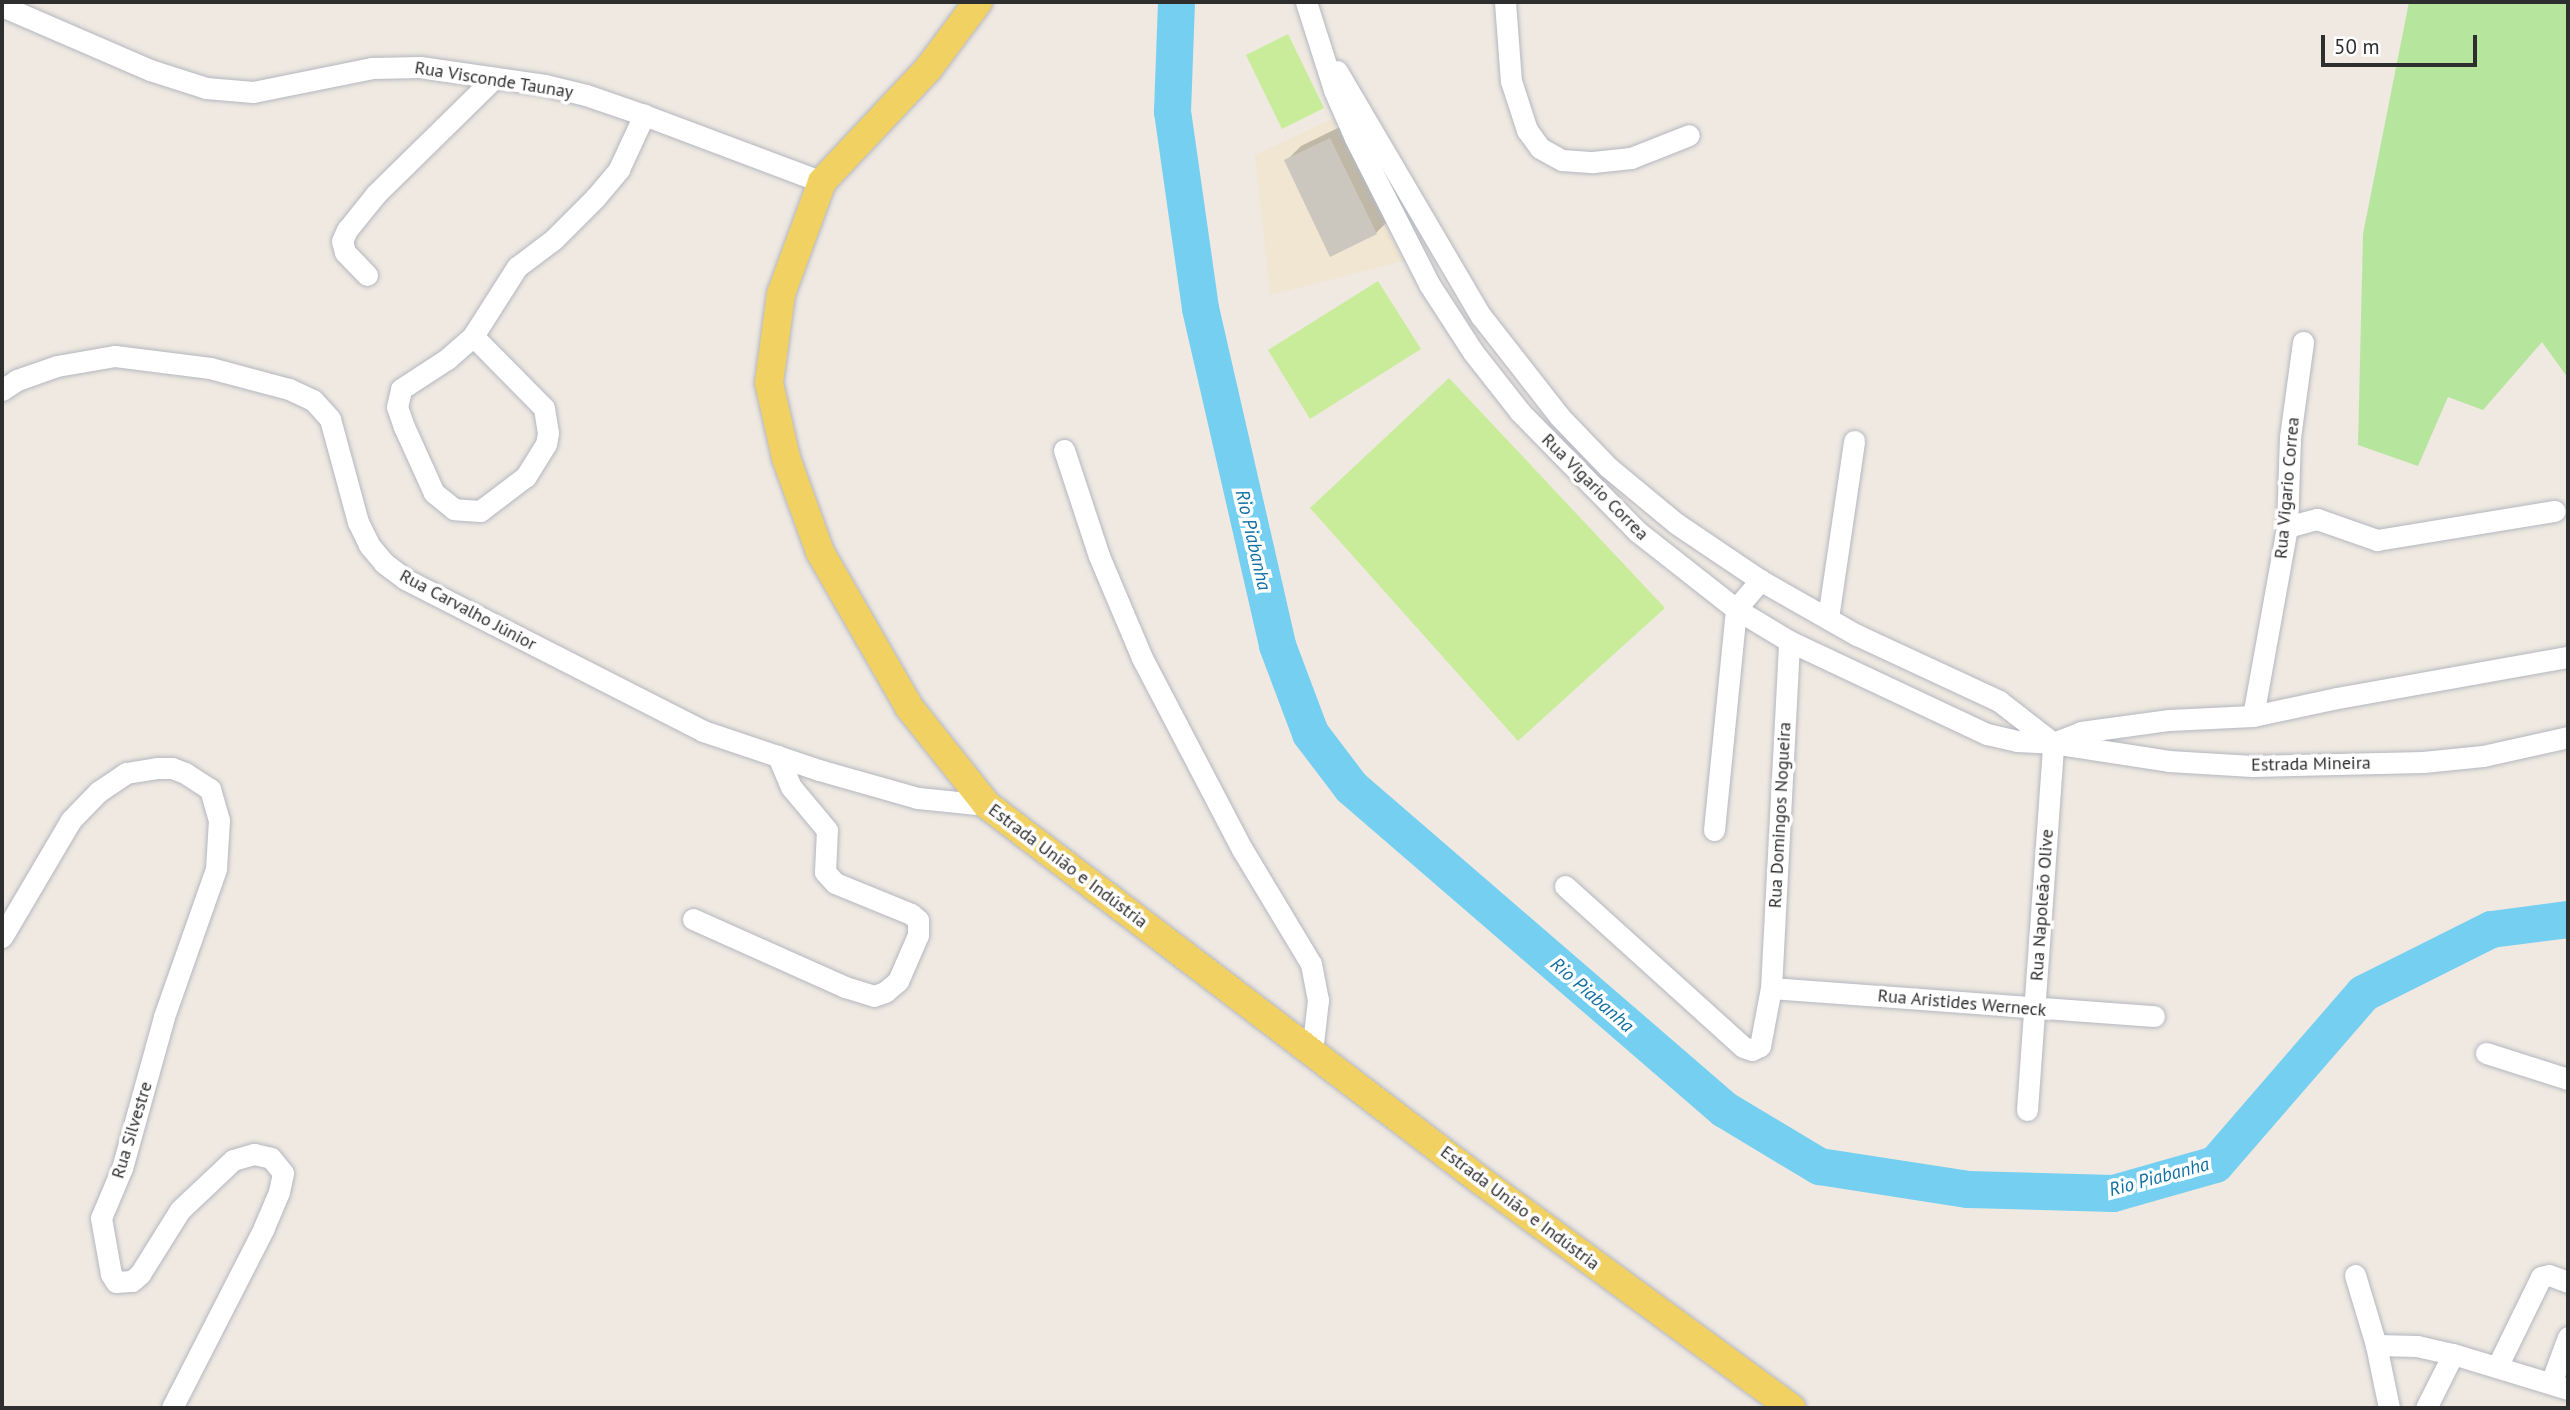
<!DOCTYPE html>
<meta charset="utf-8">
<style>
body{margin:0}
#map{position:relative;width:2570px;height:1410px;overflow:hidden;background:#efe9e1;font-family:"PT Sans",sans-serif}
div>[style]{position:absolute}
.education>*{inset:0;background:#f0e6d1}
.green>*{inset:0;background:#b6e59e}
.pitch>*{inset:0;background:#c9ec9a}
.shadow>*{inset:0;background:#0003}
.river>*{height:37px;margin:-18.5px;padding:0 18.5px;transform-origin:18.5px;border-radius:18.5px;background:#75cff0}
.building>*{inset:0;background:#cbc7bf}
.roads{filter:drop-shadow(0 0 2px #b4b7c1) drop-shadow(0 0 2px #b4b7c1)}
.minor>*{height:21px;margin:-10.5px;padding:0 10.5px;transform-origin:10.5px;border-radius:10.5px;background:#fff}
.major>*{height:28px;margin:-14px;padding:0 14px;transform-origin:14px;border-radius:14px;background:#f2d163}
span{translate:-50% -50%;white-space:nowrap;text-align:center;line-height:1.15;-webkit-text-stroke:7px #fff;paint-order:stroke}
.street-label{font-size:18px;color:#2e2e2e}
.water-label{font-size:19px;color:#0d6fa3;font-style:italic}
.frame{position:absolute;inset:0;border:4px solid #2e2e2e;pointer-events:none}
.scale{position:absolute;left:2321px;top:35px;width:156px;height:32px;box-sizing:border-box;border:4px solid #2e2e2e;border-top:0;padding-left:9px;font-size:21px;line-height:24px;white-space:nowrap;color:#2e2e2e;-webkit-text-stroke:5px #fff;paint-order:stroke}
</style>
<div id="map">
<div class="education">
<div style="clip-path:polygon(1332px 119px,1403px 261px,1270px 295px,1255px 155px)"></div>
</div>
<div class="green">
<div style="clip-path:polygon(2409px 2px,2568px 2px,2568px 378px,2542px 342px,2483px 410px,2448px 397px,2418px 466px,2358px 445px,2363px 234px)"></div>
</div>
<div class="pitch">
<div style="clip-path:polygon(1288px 34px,1324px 108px,1282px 129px,1246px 55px)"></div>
<div style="clip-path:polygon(1378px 281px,1421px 349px,1310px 419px,1268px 350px)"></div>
<div style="clip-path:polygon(1449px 378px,1665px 608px,1518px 741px,1310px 508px)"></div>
</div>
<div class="shadow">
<div style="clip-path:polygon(1346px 124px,1391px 218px,1376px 233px,1286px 161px,1301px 146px)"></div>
</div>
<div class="river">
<div style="left:1176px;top:2px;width:109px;rotate:92.1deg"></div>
<div style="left:1172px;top:111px;width:199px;rotate:81.9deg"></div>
<div style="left:1200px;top:308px;width:346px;rotate:77.1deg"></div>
<div style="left:1277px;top:645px;width:94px;rotate:69.4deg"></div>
<div style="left:1310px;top:733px;width:68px;rotate:52.8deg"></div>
<div style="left:1351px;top:787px;width:493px;rotate:40.8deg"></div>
<div style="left:1724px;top:1109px;width:111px;rotate:31deg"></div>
<div style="left:1819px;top:1166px;width:151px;rotate:8.8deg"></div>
<div style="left:1968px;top:1189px;width:145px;rotate:1.6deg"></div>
<div style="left:2113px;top:1193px;width:106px;rotate:-15.9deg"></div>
<div style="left:2215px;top:1164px;width:226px;rotate:-49.1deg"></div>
<div style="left:2363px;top:993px;width:143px;rotate:-26.6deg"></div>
<div style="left:2491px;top:929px;width:78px;rotate:-7.4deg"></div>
</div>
<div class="building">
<div style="clip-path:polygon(1330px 138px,1377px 234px,1330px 257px,1284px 160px)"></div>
</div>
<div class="roads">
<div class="minor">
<div style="left:1306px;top:2px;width:92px;rotate:72.3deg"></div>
<div style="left:1334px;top:90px;width:52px;rotate:66.4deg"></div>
<div style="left:1355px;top:138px;width:164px;rotate:63.1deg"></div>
<div style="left:1429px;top:284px;width:81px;rotate:57.1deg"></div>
<div style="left:1473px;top:352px;width:76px;rotate:51.9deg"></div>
<div style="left:1520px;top:412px;width:168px;rotate:45.5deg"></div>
<div style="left:1638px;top:532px;width:125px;rotate:38.2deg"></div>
<div style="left:1736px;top:609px;width:62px;rotate:31.1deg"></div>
<div style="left:1789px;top:641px;width:219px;rotate:25.2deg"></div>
<div style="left:1987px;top:734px;width:31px;rotate:13deg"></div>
<div style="left:2017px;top:741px;width:36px;rotate:3deg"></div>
<div style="left:2053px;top:743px;width:30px;rotate:-21deg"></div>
<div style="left:2081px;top:732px;width:89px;rotate:-7.8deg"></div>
<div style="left:2169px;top:720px;width:84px;rotate:-2.7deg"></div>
<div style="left:2253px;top:716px;width:86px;rotate:-12.1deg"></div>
<div style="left:2337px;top:698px;width:235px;rotate:-10.1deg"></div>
<div style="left:1505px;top:2px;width:79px;rotate:85.7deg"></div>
<div style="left:1511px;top:81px;width:52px;rotate:71.9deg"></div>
<div style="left:1527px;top:130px;width:22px;rotate:54deg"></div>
<div style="left:1540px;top:148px;width:25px;rotate:29deg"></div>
<div style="left:1562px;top:160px;width:31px;rotate:4deg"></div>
<div style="left:1593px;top:162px;width:38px;rotate:-6deg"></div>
<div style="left:1631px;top:158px;width:62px;rotate:-21.6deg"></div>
<div style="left:2px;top:6px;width:161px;rotate:23.4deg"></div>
<div style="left:150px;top:70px;width:59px;rotate:17.8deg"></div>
<div style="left:206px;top:88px;width:47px;rotate:4.9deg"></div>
<div style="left:253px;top:92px;width:121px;rotate:-11.4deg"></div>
<div style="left:372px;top:68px;width:48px;rotate:-1.2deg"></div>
<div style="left:420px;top:67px;width:126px;rotate:8.2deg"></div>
<div style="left:545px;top:85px;width:42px;rotate:13.7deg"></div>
<div style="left:586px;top:95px;width:61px;rotate:19deg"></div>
<div style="left:644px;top:115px;width:190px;rotate:20.6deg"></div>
<div style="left:1337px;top:71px;width:284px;rotate:59.6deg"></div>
<div style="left:1481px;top:316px;width:127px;rotate:52deg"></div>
<div style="left:1559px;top:416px;width:71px;rotate:46.1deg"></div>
<div style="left:1608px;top:467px;width:89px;rotate:39.6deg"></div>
<div style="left:1677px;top:524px;width:100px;rotate:34deg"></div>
<div style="left:1760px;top:580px;width:112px;rotate:29.6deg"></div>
<div style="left:1857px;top:635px;width:157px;rotate:24.9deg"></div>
<div style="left:1999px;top:701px;width:68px;rotate:37.9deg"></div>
<div style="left:2053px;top:743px;width:117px;rotate:8.8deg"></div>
<div style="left:2169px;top:761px;width:83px;rotate:3.4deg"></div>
<div style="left:2252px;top:766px;width:171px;rotate:-1.3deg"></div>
<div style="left:2423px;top:762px;width:60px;rotate:-5.7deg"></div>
<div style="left:2483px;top:756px;width:87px;rotate:-12.6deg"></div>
<div style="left:367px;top:275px;width:32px;rotate:-134deg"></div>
<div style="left:345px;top:252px;width:11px;rotate:-105deg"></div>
<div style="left:342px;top:241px;width:12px;rotate:-66deg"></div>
<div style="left:347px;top:230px;width:46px;rotate:-51.1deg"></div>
<div style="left:376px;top:194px;width:165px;rotate:-44.5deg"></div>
<div style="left:473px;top:336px;width:101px;rotate:45.4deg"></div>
<div style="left:544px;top:408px;width:25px;rotate:81deg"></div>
<div style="left:548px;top:433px;width:11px;rotate:100deg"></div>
<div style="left:546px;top:444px;width:39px;rotate:122deg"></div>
<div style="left:525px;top:477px;width:56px;rotate:142.9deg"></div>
<div style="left:480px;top:511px;width:26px;rotate:-176deg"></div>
<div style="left:454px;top:509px;width:26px;rotate:-141deg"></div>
<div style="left:434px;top:493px;width:72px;rotate:-114.4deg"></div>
<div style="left:404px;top:427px;width:21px;rotate:-109deg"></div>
<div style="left:397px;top:407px;width:18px;rotate:-77deg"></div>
<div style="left:401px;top:389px;width:55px;rotate:-33.1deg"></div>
<div style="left:447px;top:359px;width:35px;rotate:-41deg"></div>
<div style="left:473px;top:336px;width:82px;rotate:-57.5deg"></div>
<div style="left:517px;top:267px;width:46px;rotate:-37.1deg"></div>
<div style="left:554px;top:239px;width:58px;rotate:-45deg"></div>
<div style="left:595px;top:198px;width:38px;rotate:-50deg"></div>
<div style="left:619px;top:169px;width:60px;rotate:-65.2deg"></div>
<div style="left:2px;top:390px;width:18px;rotate:-34deg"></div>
<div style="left:17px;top:380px;width:42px;rotate:-19.3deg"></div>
<div style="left:57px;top:366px;width:59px;rotate:-9.8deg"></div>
<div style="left:115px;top:356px;width:96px;rotate:7.2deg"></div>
<div style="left:210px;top:368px;width:82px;rotate:14.9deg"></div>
<div style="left:289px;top:389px;width:26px;rotate:25deg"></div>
<div style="left:313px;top:400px;width:25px;rotate:48deg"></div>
<div style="left:330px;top:419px;width:107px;rotate:74.8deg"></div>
<div style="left:358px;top:522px;width:25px;rotate:64deg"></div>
<div style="left:369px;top:545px;width:23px;rotate:50deg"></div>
<div style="left:384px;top:563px;width:26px;rotate:37deg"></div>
<div style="left:405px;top:579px;width:335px;rotate:27deg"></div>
<div style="left:703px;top:731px;width:122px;rotate:18.6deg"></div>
<div style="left:819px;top:770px;width:103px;rotate:15.8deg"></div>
<div style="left:918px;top:798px;width:69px;rotate:5.8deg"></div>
<div style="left:1064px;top:450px;width:112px;rotate:71.7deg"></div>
<div style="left:1099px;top:556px;width:111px;rotate:67.1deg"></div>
<div style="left:1142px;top:658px;width:216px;rotate:62.4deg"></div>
<div style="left:1242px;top:849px;width:134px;rotate:59deg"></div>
<div style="left:1311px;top:964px;width:37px;rotate:79deg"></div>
<div style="left:1318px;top:1000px;width:52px;rotate:96.6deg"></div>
<div style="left:2287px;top:527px;width:31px;rotate:-15deg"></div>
<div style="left:2317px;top:519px;width:64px;rotate:19.3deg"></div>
<div style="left:2377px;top:540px;width:180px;rotate:-9.3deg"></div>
<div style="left:1828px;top:618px;width:179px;rotate:-81.6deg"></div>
<div style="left:2253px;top:716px;width:192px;rotate:-79.8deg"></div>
<div style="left:2287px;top:527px;width:90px;rotate:-88.1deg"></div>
<div style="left:2290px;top:437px;width:96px;rotate:-82.2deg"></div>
<div style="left:1714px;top:830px;width:222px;rotate:-84.3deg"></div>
<div style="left:1736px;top:609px;width:38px;rotate:-50deg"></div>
<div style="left:1565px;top:886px;width:240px;rotate:42.1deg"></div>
<div style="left:1743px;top:1047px;width:9px;rotate:18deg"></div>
<div style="left:1752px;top:1050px;width:9px;rotate:-27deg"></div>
<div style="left:1760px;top:1046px;width:59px;rotate:-79.3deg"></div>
<div style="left:1771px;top:988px;width:347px;rotate:-87deg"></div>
<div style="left:693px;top:919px;width:167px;rotate:24.1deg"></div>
<div style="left:845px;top:987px;width:30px;rotate:17deg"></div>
<div style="left:874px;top:996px;width:12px;rotate:-20deg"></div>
<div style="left:885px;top:992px;width:17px;rotate:-40deg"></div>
<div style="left:898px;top:981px;width:50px;rotate:-66.5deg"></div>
<div style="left:918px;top:935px;width:15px;rotate:-90deg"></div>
<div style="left:918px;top:920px;width:9px;rotate:-139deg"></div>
<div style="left:911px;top:914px;width:82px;rotate:-157.8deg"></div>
<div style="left:835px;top:883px;width:15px;rotate:-132deg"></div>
<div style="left:825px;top:872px;width:42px;rotate:-87.3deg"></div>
<div style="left:827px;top:830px;width:56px;rotate:-129.9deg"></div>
<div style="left:791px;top:787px;width:34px;rotate:-113deg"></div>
<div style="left:2px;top:937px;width:136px;rotate:-59.5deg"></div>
<div style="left:71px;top:820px;width:39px;rotate:-46deg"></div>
<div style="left:98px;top:792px;width:34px;rotate:-34deg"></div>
<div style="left:126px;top:773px;width:31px;rotate:-9deg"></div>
<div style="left:157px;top:768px;width:15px"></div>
<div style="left:172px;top:768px;width:14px;rotate:21deg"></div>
<div style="left:185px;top:773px;width:30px;rotate:33deg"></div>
<div style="left:210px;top:789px;width:32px;rotate:74deg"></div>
<div style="left:219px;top:820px;width:49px;rotate:93.5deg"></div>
<div style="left:216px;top:869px;width:157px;rotate:109.4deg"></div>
<div style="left:164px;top:1017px;width:157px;rotate:105.5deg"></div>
<div style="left:122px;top:1168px;width:54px;rotate:112.8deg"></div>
<div style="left:101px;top:1218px;width:57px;rotate:79.9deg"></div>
<div style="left:111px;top:1274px;width:9px;rotate:58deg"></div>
<div style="left:116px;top:1282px;width:16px;rotate:-4deg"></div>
<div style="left:132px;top:1281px;width:11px;rotate:-41deg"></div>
<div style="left:140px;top:1274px;width:75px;rotate:-58deg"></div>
<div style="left:180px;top:1210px;width:73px;rotate:-43.3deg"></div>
<div style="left:233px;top:1160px;width:22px;rotate:-16deg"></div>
<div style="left:254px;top:1154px;width:17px;rotate:13deg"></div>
<div style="left:271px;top:1158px;width:19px;rotate:51deg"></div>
<div style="left:283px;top:1173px;width:19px;rotate:102deg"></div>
<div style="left:279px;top:1192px;width:39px;rotate:113deg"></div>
<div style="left:264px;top:1228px;width:202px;rotate:117.1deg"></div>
<div style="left:1771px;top:988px;width:384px;rotate:4.2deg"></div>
<div style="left:2486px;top:1053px;width:86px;rotate:17.6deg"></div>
<div style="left:2027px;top:1110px;width:368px;rotate:-85.9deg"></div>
<div style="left:2355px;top:1275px;width:73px;rotate:73.3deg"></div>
<div style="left:2376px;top:1345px;width:64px;rotate:78.3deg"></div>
<div style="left:2376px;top:1345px;width:41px;rotate:1.4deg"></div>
<div style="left:2417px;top:1346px;width:37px;rotate:13deg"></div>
<div style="left:2453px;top:1354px;width:120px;rotate:16.9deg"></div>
<div style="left:2497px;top:1367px;width:100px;rotate:-63.9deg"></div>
<div style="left:2541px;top:1277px;width:8px;rotate:-14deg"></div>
<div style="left:2549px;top:1275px;width:20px;rotate:20deg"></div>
<div style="left:2551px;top:1383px;width:49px;rotate:-69.7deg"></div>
<div style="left:2426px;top:1408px;width:60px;rotate:-63.4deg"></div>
</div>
<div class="major">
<div style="left:978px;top:2px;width:84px;rotate:126.7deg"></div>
<div style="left:928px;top:69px;width:155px;rotate:133.2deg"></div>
<div style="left:822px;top:182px;width:119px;rotate:110.1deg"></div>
<div style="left:781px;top:294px;width:90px;rotate:97.7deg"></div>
<div style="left:769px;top:383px;width:77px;rotate:77.2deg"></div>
<div style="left:786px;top:458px;width:100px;rotate:70.1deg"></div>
<div style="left:820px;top:552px;width:179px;rotate:60.1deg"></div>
<div style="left:909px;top:707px;width:125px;rotate:51.5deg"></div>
<div style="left:987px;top:805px;width:619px;rotate:37.26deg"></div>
<div style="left:1480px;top:1180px;width:386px;rotate:36.2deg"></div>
</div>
</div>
<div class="street-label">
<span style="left:494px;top:80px;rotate:9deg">Rua Visconde Taunay</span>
<span style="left:1595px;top:487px;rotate:45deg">Rua Vigario Correa</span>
<span style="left:2287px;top:488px;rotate:-85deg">Rua Vigario Correa</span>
<span style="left:468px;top:610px;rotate:28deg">Rua Carvalho Júnior</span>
<span style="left:2311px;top:764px;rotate:-1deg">Estrada Mineira</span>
<span style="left:1780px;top:815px;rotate:-87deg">Rua Domingos Nogueira</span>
<span style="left:1068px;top:866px;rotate:37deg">Estrada União e Indústria</span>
<span style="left:2042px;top:905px;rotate:-86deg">Rua Napoleão Olive</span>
<span style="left:1962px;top:1003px;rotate:5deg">Rua Aristides Werneck</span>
<span style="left:132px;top:1130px;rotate:-73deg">Rua Silvestre</span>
<span style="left:1520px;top:1208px;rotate:37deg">Estrada União e Indústria</span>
</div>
<div class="water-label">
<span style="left:1253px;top:540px;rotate:77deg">Rio Piabanha</span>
<span style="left:1592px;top:995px;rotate:41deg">Rio Piabanha</span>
<span style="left:2159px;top:1177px;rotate:-15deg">Rio Piabanha</span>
</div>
<div class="frame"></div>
<div class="scale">50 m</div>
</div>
